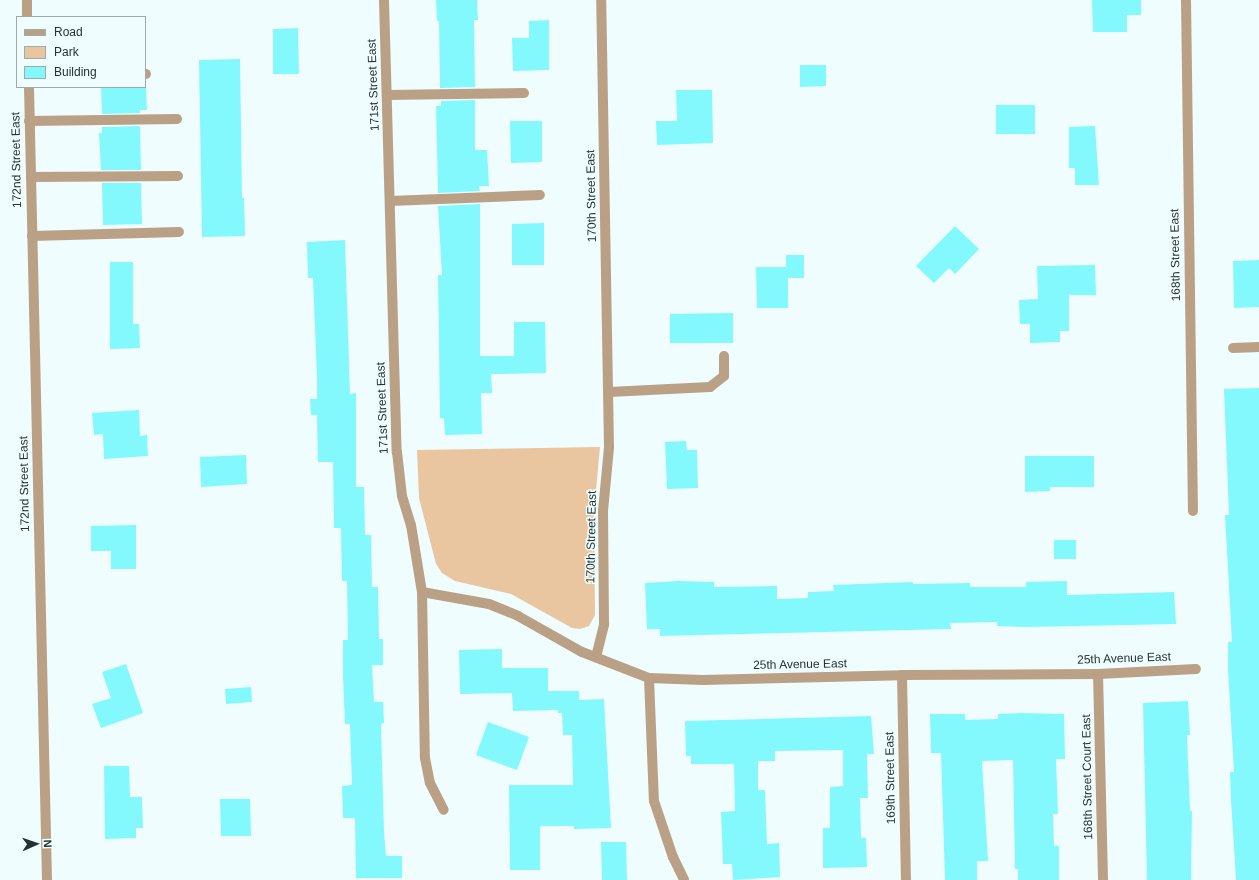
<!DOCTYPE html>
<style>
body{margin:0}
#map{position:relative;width:1259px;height:880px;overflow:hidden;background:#effdfe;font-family:Arial,sans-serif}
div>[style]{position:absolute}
.green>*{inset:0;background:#e9c69f}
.building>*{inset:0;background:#83f8fd}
.lane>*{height:10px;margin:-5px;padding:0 5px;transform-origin:5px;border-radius:5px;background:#baa185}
.street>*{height:10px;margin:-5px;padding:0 5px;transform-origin:5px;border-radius:5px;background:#baa185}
span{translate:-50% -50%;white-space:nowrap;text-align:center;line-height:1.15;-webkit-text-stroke:3px #effdfe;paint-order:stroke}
.street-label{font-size:12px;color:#243232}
.legend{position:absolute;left:16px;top:16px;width:130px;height:72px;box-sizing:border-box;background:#effdfe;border:1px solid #9eacac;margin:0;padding:5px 7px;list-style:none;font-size:12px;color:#243232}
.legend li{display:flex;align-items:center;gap:8px;height:20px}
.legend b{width:20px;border:1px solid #9eacac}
.north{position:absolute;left:16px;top:824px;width:40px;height:40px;-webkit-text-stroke:3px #effdfe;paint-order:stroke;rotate:88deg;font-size:11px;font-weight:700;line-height:16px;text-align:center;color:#243232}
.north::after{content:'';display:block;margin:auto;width:14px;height:18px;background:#243232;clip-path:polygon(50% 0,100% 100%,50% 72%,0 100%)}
</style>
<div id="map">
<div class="green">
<div style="clip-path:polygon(600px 447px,594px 512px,595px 615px,589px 626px,580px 629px,572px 628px,511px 594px,455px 581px,442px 573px,436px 564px,419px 498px,417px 450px)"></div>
</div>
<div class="building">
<div style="clip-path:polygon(436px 0,477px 0,478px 20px,474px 20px,475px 87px,440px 88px,439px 21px,437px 21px)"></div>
<div style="clip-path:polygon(1092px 0,1141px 0,1141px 15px,1127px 15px,1127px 32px,1093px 32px)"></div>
<div style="clip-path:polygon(549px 20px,549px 70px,513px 71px,512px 38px,529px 38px,529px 21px)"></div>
<div style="clip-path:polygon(298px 28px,299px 74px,273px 74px,273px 29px)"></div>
<div style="clip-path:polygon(240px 59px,242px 198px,244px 198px,245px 236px,202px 237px,199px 60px)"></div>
<div style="clip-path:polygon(800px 65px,826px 65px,826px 86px,800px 87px)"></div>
<div style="clip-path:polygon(101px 87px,146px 87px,147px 110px,140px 110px,140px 113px,102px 114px)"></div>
<div style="clip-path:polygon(676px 90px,712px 90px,713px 143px,657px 145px,656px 121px,677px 121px)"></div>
<div style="clip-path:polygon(475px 100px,475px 150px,487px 150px,489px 186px,479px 186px,480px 191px,438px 193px,436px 106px,441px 106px,441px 101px)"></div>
<div style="clip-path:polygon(996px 105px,1035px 105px,1035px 134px,996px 134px)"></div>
<div style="clip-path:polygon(510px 121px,542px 121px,542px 162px,511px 163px)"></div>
<div style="clip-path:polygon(140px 126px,141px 170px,101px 170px,99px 133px,102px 133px,102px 127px)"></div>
<div style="clip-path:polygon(1095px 126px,1099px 185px,1075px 185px,1075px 168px,1069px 168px,1069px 127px)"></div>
<div style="clip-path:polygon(102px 183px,141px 183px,142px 224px,103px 225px)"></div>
<div style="clip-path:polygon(480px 204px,480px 356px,514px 356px,514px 322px,545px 322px,546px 373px,491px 374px,492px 393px,481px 393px,482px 434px,445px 435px,444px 418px,440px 418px,438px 275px,442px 275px,438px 206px)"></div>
<div style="clip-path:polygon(544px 223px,544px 265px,512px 265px,512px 224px)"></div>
<div style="clip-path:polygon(955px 226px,979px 249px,955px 274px,949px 268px,934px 283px,916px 266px)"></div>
<div style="clip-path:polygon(345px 240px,350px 394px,356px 393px,356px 487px,364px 487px,365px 535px,371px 535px,372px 587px,378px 587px,379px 639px,383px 639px,383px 665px,372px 665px,374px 702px,383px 702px,384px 723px,381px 724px,384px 832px,386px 856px,402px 856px,402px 878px,356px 878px,355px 818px,343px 818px,342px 786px,352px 785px,350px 724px,345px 724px,343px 676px,343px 640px,348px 640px,347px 581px,342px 581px,341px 528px,334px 528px,333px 462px,318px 462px,317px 415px,311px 415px,310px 399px,317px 399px,317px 379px,313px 278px,308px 278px,307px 242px)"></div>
<div style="clip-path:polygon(786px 255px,804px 255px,804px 278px,788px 278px,788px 308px,757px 308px,756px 267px,786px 267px)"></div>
<div style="clip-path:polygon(1259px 260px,1259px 307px,1234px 308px,1233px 261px)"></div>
<div style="clip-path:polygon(110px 262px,133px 262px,133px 324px,139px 324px,140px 348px,110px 349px)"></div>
<div style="clip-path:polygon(1095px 265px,1096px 295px,1069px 295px,1069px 331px,1060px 331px,1060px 342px,1030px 343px,1030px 324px,1020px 324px,1019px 300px,1038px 299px,1037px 266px)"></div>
<div style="clip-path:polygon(733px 313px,733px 343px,670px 343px,670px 314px)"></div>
<div style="clip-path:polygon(1259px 388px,1259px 880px,1236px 880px,1231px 800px,1230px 772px,1234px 772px,1228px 670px,1228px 642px,1232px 642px,1225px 515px,1229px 515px,1224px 389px)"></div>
<div style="clip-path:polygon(139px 410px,140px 436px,147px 435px,148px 456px,104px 459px,103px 434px,94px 435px,92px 413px)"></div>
<div style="clip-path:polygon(686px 441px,687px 450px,697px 450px,698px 488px,667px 489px,665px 442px)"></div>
<div style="clip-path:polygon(246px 455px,247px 484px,201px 487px,200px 457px)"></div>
<div style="clip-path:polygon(1025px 456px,1094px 456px,1094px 487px,1050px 487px,1050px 491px,1025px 492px)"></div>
<div style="clip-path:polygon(136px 525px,136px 569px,111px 569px,111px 551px,91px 551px,91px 526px)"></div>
<div style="clip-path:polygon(1054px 540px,1076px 540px,1076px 559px,1054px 559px)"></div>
<div style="clip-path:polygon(678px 581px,714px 582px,714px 587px,777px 586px,777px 599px,808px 598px,808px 592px,834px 591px,833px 585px,913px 582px,913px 584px,970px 583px,970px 587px,1026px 587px,1026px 582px,1067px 581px,1067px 595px,1174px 592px,1176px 624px,1027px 627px,997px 626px,997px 622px,950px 623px,951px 629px,660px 636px,660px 629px,647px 629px,645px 583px)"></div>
<div style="clip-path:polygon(502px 649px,502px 668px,548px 668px,548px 691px,579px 691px,579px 700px,604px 699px,611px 828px,574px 829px,574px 826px,540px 826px,540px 870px,510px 870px,509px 785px,573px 785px,572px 735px,563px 735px,562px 713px,558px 713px,558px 710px,513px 711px,512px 693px,460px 694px,459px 650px)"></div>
<div style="clip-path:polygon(126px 664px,143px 713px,101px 728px,92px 704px,111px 698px,102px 672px)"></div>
<div style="clip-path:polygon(251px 687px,252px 702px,226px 704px,225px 689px)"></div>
<div style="clip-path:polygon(1188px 701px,1190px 735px,1187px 735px,1190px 811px,1192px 811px,1191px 880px,1147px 880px,1143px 703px)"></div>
<div style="clip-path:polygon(1021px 713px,1064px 714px,1065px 759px,1056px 759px,1058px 814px,1053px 814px,1054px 846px,1059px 846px,1059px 880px,1018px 880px,1018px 869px,1015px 869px,1013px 760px,982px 761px,988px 861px,977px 861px,977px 880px,945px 880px,941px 753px,931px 753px,930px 714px,965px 714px,965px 720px,998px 719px,998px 714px)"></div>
<div style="clip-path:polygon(871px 716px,874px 754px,867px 754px,868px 798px,860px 798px,861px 838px,866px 838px,867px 867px,823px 868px,823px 828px,830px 828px,830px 787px,843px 786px,843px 750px,775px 751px,775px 761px,758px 761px,758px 790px,765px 790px,767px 844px,779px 843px,780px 877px,733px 880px,732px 864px,723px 864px,721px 812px,735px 811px,734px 764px,691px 764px,691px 756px,686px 756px,685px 721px)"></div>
<div style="clip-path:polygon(488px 722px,529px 737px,517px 770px,476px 755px)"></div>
<div style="clip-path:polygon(104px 766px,129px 766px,130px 797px,142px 797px,143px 828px,136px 828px,136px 838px,105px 839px)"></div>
<div style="clip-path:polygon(220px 799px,250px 799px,251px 836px,221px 836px)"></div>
<div style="clip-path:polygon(601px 842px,626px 842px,627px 880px,602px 880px)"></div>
</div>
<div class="lane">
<div style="left:145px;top:74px;width:1px"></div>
<div style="left:387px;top:95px;width:137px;rotate:-0.8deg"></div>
<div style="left:29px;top:121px;width:148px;rotate:-0.8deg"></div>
<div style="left:31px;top:177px;width:147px;rotate:-0.4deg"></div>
<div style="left:390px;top:201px;width:150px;rotate:-2.3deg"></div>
<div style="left:32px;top:236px;width:147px;rotate:-1.6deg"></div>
</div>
<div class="street">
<div style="left:27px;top:0;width:17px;rotate:90deg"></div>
<div style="left:384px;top:0;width:452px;rotate:88.4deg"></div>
<div style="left:397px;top:452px;width:44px;rotate:83.5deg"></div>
<div style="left:402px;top:496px;width:30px;rotate:73deg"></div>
<div style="left:411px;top:525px;width:68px;rotate:80.7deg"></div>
<div style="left:422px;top:592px;width:166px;rotate:89deg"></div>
<div style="left:425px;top:758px;width:25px;rotate:79deg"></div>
<div style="left:430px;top:783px;width:30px;rotate:63deg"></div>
<div style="left:1186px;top:0;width:511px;rotate:89.22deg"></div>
<div style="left:29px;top:87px;width:793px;rotate:88.7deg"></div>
<div style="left:1233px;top:348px;width:26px;rotate:-2deg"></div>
<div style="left:609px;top:392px;width:101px;rotate:-2.8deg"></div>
<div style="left:710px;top:387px;width:18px;rotate:-38deg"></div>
<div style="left:724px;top:376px;width:20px;rotate:-90deg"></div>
<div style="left:422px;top:592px;width:68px;rotate:10.2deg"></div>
<div style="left:489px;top:604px;width:31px;rotate:22deg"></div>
<div style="left:518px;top:616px;width:73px;rotate:29.4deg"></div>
<div style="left:582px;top:652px;width:72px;rotate:21.2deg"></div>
<div style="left:649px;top:678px;width:54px;rotate:2.1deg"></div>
<div style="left:703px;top:680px;width:199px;rotate:-1.4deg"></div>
<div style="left:902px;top:675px;width:196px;rotate:-0.3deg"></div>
<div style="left:1098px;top:674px;width:98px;rotate:-2.9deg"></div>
<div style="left:596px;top:657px;width:34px;rotate:-76deg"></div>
<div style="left:604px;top:624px;width:113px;rotate:-90.5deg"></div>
<div style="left:603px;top:511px;width:64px;rotate:-84.6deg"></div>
<div style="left:609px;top:447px;width:447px;rotate:-91deg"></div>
<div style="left:1098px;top:674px;width:206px;rotate:88.6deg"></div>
<div style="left:902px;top:675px;width:205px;rotate:88.9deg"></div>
<div style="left:649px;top:678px;width:123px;rotate:87.7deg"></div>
<div style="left:654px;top:801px;width:59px;rotate:71.3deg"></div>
<div style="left:673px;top:857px;width:25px;rotate:64deg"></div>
</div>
<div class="street-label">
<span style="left:374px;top:85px;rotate:-92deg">171st Street East</span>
<span style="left:17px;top:160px;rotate:-91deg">172nd Street East</span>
<span style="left:592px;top:196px;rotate:-91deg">170th Street East</span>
<span style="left:1176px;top:255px;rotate:-91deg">168th Street East</span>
<span style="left:383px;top:408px;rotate:-92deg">171st Street East</span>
<span style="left:25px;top:484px;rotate:-91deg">172nd Street East</span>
<span style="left:592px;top:537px;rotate:-89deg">170th Street East</span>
<span style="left:1124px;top:659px;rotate:-2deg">25th Avenue East</span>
<span style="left:800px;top:665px;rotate:-1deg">25th Avenue East</span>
<span style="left:1088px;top:777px;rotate:-91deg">168th Street Court East</span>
<span style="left:891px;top:778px;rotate:-91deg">169th Street East</span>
</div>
<ul class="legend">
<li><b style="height:5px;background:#baa185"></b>Road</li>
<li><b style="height:11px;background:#e9c69f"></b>Park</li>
<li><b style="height:11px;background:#83f8fd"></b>Building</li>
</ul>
<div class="north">N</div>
</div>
